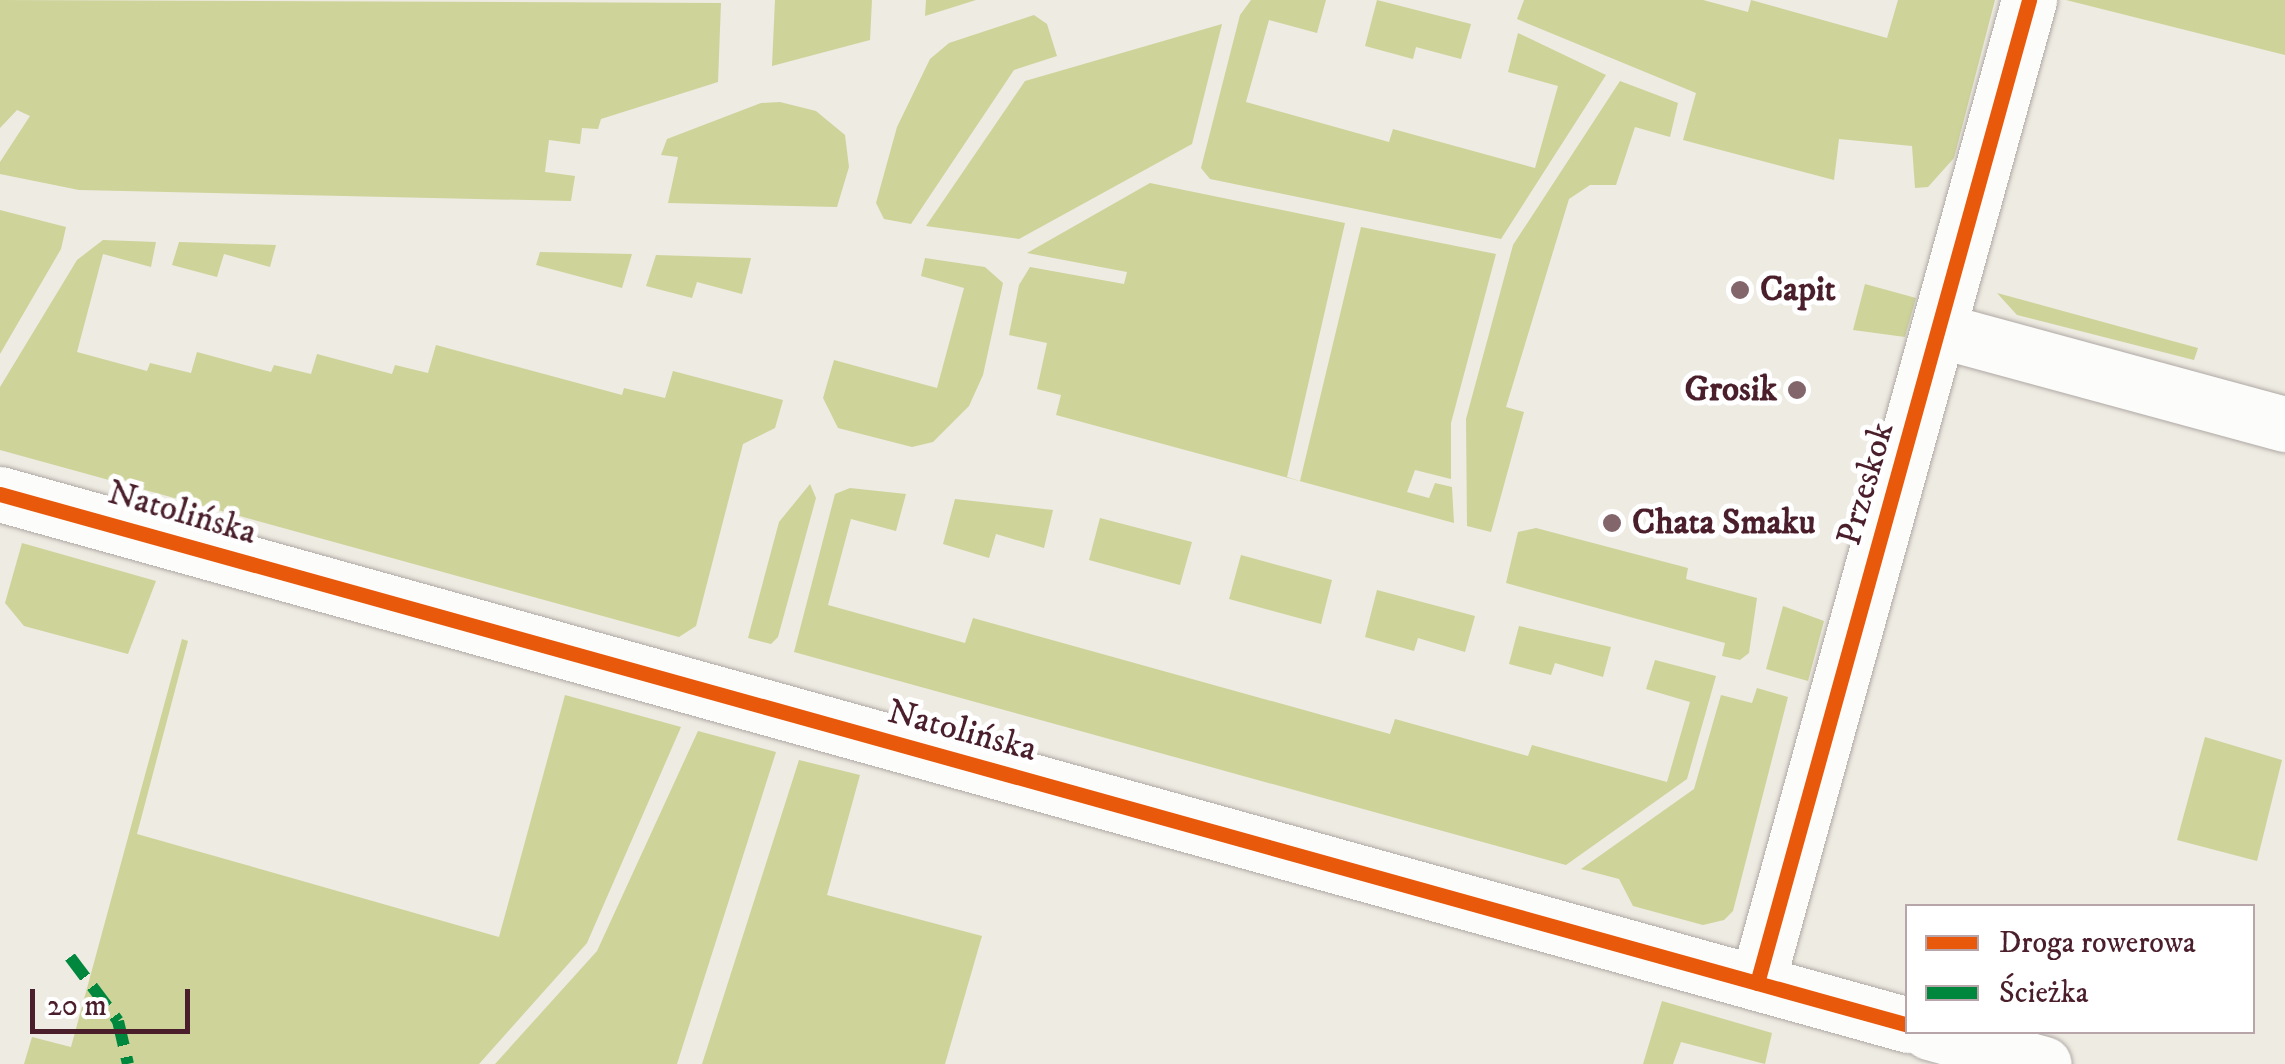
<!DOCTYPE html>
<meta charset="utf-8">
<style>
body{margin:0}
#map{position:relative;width:2285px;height:1064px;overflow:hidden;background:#eeebe2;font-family:"IM FELL DW Pica",serif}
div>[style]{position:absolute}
.green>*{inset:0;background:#ced39a}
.roads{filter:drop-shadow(0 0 2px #afa8a4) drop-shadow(0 0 2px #afa8a4)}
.minor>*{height:55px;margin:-27.5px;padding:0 27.5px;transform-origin:27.5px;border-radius:27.5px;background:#fcfcfb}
.quiet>*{height:12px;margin-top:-6px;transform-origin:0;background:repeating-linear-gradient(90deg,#00873e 0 25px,transparent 0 37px)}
.cycleway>*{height:15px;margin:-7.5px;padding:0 7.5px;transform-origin:7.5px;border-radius:7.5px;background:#e8590c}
.dots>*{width:28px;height:28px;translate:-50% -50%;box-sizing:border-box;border:5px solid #fff;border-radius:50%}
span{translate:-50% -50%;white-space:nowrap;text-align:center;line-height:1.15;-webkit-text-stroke:10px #fff;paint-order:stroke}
.poi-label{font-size:35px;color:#4a1f2b;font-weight:700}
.left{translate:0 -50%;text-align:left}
.right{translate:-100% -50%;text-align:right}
.street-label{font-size:35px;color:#4a1f2b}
.legend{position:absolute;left:1905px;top:904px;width:350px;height:130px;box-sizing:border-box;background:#fff;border:2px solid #b7a5aa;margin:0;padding:12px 18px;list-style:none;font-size:30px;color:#4a1f2b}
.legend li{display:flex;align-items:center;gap:20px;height:50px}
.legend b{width:50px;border:2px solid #b7a5aa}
.scale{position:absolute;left:30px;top:989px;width:160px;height:45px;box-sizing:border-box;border:5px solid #4a1f2b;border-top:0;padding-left:12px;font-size:30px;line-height:35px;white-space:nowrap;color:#4a1f2b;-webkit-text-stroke:8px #fff;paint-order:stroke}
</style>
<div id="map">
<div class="green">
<div style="clip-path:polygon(0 0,721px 3px,718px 82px,601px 119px,598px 129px,582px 128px,580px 144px,549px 140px,545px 172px,575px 176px,571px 201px,79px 190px,0 174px,0 162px,30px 116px,17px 110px,0 128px)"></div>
<div style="clip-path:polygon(775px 0,872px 0,870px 40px,772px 66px)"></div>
<div style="clip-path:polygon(926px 0,976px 0,925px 16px)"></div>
<div style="clip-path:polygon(1251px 0,1326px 0,1317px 33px,1269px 20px,1246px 102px,1389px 142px,1393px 129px,1535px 168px,1558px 86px,1508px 72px,1518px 33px,1606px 75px,1501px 239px,1210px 179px,1201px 168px,1240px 15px)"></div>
<div style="clip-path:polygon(1377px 0,1471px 24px,1461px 59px,1416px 47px,1413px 59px,1365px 46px)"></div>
<div style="clip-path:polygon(1524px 0,1703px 0,1748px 12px,1751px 0,1887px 38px,1898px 0,1995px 0,1954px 158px,1928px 187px,1915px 188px,1912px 146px,1839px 139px,1834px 180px,1683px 140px,1696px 93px,1517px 19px)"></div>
<div style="clip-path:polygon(2066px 0,2285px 0,2285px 55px)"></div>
<div style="clip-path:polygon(1034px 15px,1047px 24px,1057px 56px,1014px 70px,911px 224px,884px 219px,876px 203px,897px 127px,930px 59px,949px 43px)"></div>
<div style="clip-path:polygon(1222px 24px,1192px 144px,1019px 239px,926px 226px,1025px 81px)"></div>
<div style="clip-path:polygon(1620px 81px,1678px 103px,1670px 137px,1635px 127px,1616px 185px,1590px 185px,1569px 199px,1506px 407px,1524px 412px,1493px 525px,1491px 532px,1467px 526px,1466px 419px,1513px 245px)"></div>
<div style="clip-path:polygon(780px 102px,816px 111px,845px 135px,849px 167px,837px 207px,668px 203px,678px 157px,661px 155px,667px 139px,761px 103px)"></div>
<div style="clip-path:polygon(1150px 183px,1345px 223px,1287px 477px,1300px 481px,1361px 227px,1496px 254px,1451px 423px,1451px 479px,1415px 470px,1407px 492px,1429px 498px,1435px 483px,1452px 487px,1454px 523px,1056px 415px,1061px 395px,1037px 389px,1047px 343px,1009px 335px,1019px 285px,1030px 267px,1124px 284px,1127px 272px,1027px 253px)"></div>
<div style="clip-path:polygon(0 210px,66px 227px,61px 249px,0 354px)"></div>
<div style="clip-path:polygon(103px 240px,156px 242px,151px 267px,103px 254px,77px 352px,147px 371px,150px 363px,191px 373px,197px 352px,271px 372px,274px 365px,311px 374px,317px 354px,392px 374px,395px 365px,428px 373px,436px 345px,622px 395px,624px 388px,665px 398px,673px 371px,783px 400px,775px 428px,743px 444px,696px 626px,679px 637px,0 450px,0 387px,77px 260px)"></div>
<div style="clip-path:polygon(179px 242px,276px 245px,270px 267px,224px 254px,217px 277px,172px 265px)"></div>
<div style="clip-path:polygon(540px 252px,632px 254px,622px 288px,536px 265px)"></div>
<div style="clip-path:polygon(656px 255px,751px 258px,742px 294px,697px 282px,692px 298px,646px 286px)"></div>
<div style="clip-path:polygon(925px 258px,985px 267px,1003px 283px,983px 375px,969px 406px,933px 442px,912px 447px,838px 428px,823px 398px,834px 360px,937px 388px,964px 288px,921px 276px)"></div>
<div style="clip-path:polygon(1865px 284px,1916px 298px,1905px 337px,1853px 330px)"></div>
<div style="clip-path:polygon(1997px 293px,2198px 348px,2194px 360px,2017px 315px)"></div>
<div style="clip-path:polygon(810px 484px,816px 498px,778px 637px,771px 644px,748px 638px,779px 522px)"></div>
<div style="clip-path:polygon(850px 488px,906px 494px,896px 531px,851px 519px,828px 605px,965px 643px,973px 618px,1390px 734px,1395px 719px,1528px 756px,1532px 745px,1667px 782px,1690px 702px,1646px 689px,1655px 660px,1716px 676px,1687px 779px,1566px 865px,794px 652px,835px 494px)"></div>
<div style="clip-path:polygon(955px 499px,1053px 510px,1044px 548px,996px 534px,989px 558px,943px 544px)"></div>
<div style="clip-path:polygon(1100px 518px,1192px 542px,1180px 585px,1089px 560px)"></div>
<div style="clip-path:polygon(1536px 528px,1688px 568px,1686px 579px,1757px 598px,1749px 653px,1740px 660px,1722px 656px,1725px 643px,1506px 583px,1518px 532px)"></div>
<div style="clip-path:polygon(22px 543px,156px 581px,128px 654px,24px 626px,5px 603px)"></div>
<div style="clip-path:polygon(1241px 555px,1332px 580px,1321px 624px,1229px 599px)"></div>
<div style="clip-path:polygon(1377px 590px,1475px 616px,1465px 652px,1418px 638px,1414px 651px,1365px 637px)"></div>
<div style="clip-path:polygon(1783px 606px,1824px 621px,1808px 681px,1766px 669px)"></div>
<div style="clip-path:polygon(1519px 626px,1611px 647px,1603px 677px,1555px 663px,1551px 675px,1509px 664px)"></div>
<div style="clip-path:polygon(182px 639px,188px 641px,137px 834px,499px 937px,565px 695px,681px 727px,587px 943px,479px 1064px,24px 1064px,32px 1037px,71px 1047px)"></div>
<div style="clip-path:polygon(1757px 688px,1788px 697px,1733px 911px,1724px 920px,1703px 925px,1633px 906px,1619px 879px,1581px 869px,1694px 789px,1721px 695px,1752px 703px)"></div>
<div style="clip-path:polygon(698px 731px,776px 752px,677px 1064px,495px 1064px,597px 951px)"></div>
<div style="clip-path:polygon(2205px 737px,2282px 760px,2257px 861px,2177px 840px)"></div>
<div style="clip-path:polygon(799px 760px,860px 775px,827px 895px,982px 936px,945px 1064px,702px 1064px)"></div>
<div style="clip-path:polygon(1662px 1001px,1772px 1033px,1765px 1064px,1681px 1042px,1673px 1064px,1643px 1064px)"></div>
</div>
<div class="roads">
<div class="minor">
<div style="left:1942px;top:331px;width:355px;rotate:15.2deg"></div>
<div style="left:0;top:494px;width:1981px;rotate:15.55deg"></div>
<div style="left:1757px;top:983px;width:1020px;rotate:-74.53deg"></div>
<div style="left:1929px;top:1032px;width:119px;rotate:15.5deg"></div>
</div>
</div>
<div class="quiet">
<div style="left:70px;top:957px;width:80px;rotate:53.1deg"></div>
<div style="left:118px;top:1021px;width:44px;rotate:76.9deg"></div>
</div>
<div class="cycleway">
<div style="left:0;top:494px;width:1981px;rotate:15.55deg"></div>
<div style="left:1757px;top:983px;width:1020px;rotate:-74.53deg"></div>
</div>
<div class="dots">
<div style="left:1740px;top:290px;background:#83666b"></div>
<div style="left:1797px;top:390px;background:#83666b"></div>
<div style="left:1612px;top:523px;background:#83666b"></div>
</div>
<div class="poi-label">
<span class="left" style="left:1760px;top:290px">Capit</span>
<span class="right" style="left:1777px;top:390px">Grosik</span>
<span class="left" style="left:1632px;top:523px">Chata Smaku</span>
</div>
<div class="street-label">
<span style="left:1866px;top:484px;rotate:-74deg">Przeskok</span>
<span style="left:182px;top:513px;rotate:16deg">Natolińska</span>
<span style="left:962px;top:731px;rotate:15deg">Natolińska</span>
</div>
<ul class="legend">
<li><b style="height:12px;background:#e8590c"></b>Droga rowerowa</li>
<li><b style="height:12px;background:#00873e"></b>Ścieżka</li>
</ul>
<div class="scale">20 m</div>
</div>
